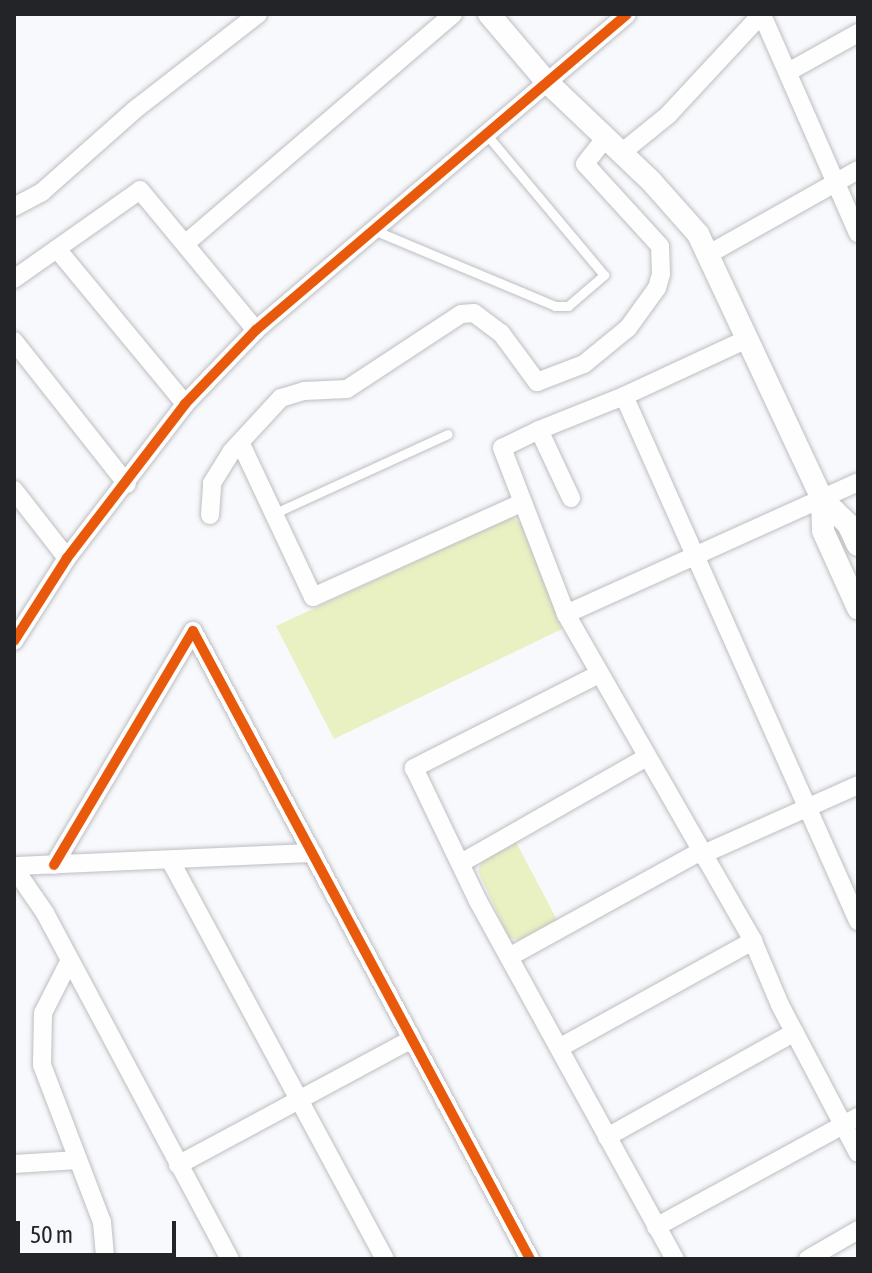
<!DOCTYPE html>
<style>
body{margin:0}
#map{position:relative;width:872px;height:1273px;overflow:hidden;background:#f8f9fc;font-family:"Asap Condensed",sans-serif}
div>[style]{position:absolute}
.green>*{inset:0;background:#e9f0c2}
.roads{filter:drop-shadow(0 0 2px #bdbec1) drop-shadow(0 0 2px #bdbec1)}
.service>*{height:9px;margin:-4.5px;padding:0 4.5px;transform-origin:4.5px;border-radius:4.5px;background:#fefeff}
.minor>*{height:18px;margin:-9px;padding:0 9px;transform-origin:9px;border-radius:9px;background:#fefeff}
.tertiary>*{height:22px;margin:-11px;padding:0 11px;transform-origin:11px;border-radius:11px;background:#fefeff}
.cycleway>*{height:10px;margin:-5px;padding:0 5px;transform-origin:5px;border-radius:5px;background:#e8590c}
span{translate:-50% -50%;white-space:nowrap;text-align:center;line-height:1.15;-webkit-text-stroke:6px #f6f8fe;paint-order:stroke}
.frame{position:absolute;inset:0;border:16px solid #232427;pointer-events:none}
.scale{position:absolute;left:16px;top:1221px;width:160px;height:36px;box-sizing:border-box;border:4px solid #232427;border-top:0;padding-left:10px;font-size:24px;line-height:28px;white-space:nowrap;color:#232427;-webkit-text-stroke:6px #f6f8fe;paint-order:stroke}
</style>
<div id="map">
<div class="green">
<div style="clip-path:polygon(512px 517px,522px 524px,562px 629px,334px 739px,276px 626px)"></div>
<div style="clip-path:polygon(516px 842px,557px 920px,519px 940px,509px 938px,478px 871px,482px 861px)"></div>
</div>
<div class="roads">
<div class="service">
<div style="left:376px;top:231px;width:194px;rotate:22.7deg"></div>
<div style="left:555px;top:306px;width:13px"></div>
<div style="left:568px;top:306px;width:48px;rotate:-40.7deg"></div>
<div style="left:604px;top:275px;width:182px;rotate:-129.9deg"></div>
<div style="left:273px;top:514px;width:192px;rotate:-24.6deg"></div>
</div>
<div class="minor">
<div style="left:763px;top:17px;width:236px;rotate:66.3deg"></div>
<div style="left:788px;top:72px;width:80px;rotate:-29.1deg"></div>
<div style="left:620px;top:154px;width:62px;rotate:-39.1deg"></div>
<div style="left:668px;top:115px;width:138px;rotate:-47.1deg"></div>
<div style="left:14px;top:207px;width:32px;rotate:-28deg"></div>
<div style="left:42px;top:192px;width:127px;rotate:-41.5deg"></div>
<div style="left:137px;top:108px;width:153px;rotate:-37.8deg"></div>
<div style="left:185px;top:244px;width:353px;rotate:-40.6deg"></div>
<div style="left:57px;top:249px;width:201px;rotate:50.4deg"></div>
<div style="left:709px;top:254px;width:171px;rotate:-29.4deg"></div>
<div style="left:14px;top:279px;width:154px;rotate:-35.2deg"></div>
<div style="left:140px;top:190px;width:182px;rotate:50.4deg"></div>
<div style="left:747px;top:339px;width:136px;rotate:155.1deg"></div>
<div style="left:624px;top:396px;width:575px;rotate:65.98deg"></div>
<div style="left:14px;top:341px;width:182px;rotate:51.7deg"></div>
<div style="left:539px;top:430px;width:41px;rotate:154.1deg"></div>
<div style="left:502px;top:448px;width:178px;rotate:68.9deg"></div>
<div style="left:566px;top:614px;width:377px;rotate:60.2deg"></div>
<div style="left:753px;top:941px;width:69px;rotate:67.1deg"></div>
<div style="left:780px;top:1005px;width:167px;rotate:62.2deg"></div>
<div style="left:241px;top:444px;width:169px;rotate:64.8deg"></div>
<div style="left:313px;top:597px;width:230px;rotate:-24.3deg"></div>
<div style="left:14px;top:490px;width:86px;rotate:52.1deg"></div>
<div style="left:571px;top:498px;width:75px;rotate:-115.2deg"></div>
<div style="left:539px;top:430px;width:92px;rotate:-21.8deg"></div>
<div style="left:210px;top:515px;width:32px;rotate:-86deg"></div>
<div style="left:212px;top:483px;width:36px;rotate:-58deg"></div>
<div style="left:231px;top:452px;width:74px;rotate:-47.2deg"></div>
<div style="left:281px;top:398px;width:24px;rotate:-17deg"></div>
<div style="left:304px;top:391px;width:43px;rotate:-2.7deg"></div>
<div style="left:347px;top:389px;width:136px;rotate:-33.3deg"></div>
<div style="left:461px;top:314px;width:13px;rotate:-4deg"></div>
<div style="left:474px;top:313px;width:34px;rotate:37deg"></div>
<div style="left:501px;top:333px;width:61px;rotate:53.7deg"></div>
<div style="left:537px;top:382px;width:50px;rotate:-21deg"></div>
<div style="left:584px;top:364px;width:57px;rotate:-39.3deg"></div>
<div style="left:628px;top:328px;width:49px;rotate:-54.1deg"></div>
<div style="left:657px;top:288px;width:15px;rotate:-74deg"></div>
<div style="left:661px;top:274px;width:28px;rotate:-92deg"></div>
<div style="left:660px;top:246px;width:111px;rotate:-132.4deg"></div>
<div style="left:585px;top:164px;width:31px;rotate:-52deg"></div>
<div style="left:566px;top:614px;width:320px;rotate:-24.3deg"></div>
<div style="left:14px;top:641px;width:98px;rotate:-57.4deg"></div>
<div style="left:67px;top:558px;width:194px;rotate:-52.5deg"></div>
<div style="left:185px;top:404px;width:103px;rotate:-46.2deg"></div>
<div style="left:256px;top:330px;width:487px;rotate:-40.4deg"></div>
<div style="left:599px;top:674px;width:208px;rotate:153.1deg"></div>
<div style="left:414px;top:768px;width:148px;rotate:64.3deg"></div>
<div style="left:478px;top:901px;width:409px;rotate:61.2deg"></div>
<div style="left:701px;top:855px;width:172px;rotate:-24deg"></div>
<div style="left:170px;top:860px;width:453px;rotate:61.7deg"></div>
<div style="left:461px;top:863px;width:214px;rotate:-29.7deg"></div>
<div style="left:54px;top:865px;width:272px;rotate:-59.3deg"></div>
<div style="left:193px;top:631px;width:713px;rotate:61.78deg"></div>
<div style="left:14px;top:866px;width:299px;rotate:-2.5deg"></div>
<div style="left:14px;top:868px;width:55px;rotate:55.4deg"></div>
<div style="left:45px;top:913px;width:392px;rotate:61.9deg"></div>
<div style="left:509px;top:957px;width:217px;rotate:-28.9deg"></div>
<div style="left:69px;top:962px;width:57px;rotate:117deg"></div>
<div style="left:43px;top:1013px;width:52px;rotate:91.1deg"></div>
<div style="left:42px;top:1065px;width:168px;rotate:69.1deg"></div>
<div style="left:102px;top:1222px;width:37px;rotate:85deg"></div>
<div style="left:559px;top:1048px;width:222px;rotate:-28.9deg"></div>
<div style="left:607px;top:1137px;width:215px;rotate:-29.2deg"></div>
<div style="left:14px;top:1164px;width:64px;rotate:-3.6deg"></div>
<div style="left:178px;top:1165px;width:264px;rotate:-28.3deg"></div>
<div style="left:656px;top:1227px;width:230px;rotate:-28.6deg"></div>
<div style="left:808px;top:1259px;width:58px;rotate:-30.1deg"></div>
</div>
<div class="tertiary">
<div style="left:489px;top:14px;width:88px;rotate:49.6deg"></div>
<div style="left:546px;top:81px;width:145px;rotate:43.6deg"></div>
<div style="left:651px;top:181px;width:71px;rotate:48.4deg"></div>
<div style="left:698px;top:234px;width:293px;rotate:64.9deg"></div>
<div style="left:822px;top:499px;width:36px;rotate:44deg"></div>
<div style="left:848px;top:524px;width:23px;rotate:65deg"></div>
<div style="left:822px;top:499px;width:32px;rotate:88deg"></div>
<div style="left:823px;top:531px;width:85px;rotate:65.6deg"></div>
</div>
</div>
<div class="cycleway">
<div style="left:14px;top:641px;width:98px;rotate:-57.4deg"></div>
<div style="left:67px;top:558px;width:194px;rotate:-52.5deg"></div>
<div style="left:185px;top:404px;width:103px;rotate:-46.2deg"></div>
<div style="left:256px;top:330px;width:487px;rotate:-40.4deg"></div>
<div style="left:54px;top:865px;width:272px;rotate:-59.3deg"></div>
<div style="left:193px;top:631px;width:713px;rotate:61.78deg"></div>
</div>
<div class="frame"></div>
<div class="scale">50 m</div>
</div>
